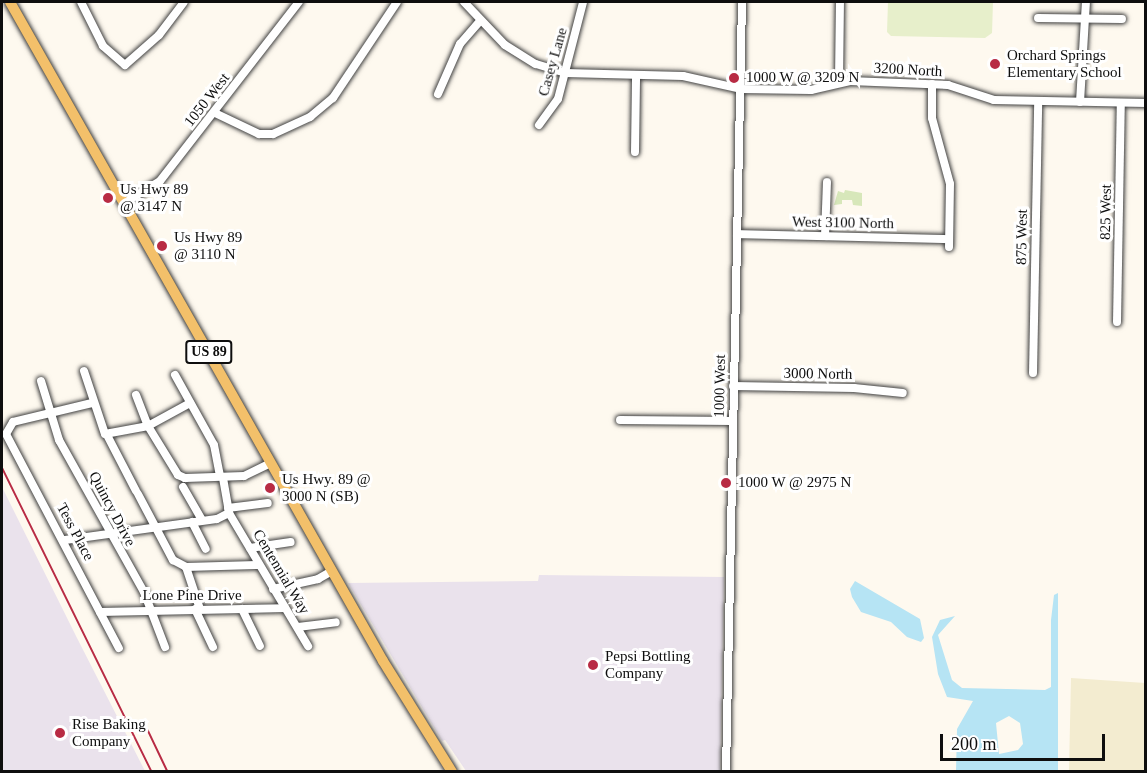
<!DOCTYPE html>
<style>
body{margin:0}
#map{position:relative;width:1147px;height:773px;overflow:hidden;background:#fef9ef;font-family:Georgia,serif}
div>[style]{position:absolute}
.industrial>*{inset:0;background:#eae2ec}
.farmland>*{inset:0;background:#f3ecd0}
.green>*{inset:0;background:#d7e7ba}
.pitch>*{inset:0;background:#e7efcb}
.water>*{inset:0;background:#b6e4f4}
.roads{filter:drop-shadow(0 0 2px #414141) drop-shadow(0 0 2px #414141)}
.minor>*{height:8px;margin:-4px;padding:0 4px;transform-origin:4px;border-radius:4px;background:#fff}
.major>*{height:10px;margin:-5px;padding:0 5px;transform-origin:5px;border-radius:5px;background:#f3c06a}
.rail>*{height:1.5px;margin:-0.75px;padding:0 0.75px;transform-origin:0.75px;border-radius:0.75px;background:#b82b44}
.dots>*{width:16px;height:16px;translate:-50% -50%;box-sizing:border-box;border:3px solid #fff;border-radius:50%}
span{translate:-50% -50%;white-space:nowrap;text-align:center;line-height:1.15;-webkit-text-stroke:6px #fff;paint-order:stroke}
.shield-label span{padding:2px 4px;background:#fff;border:2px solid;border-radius:4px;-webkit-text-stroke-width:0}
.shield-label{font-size:14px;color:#0e0e0e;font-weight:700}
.poi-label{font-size:15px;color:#0e0e0e}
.left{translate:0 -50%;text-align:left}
.street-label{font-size:15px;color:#0e0e0e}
.frame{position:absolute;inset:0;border:3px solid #0e0e0e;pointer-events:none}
.scale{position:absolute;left:940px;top:734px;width:165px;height:27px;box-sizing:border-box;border:3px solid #0e0e0e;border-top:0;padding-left:8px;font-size:18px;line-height:21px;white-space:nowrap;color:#0e0e0e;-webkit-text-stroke:4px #fff;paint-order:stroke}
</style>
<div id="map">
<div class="industrial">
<div style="clip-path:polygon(2px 487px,77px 638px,145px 771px,2px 771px)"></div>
<div style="clip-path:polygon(539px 575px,724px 577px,720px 771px,466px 771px,445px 740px,442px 741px,348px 583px,538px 581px)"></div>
</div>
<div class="farmland">
<div style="clip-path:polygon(1071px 678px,1145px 683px,1145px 771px,1069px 771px)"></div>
</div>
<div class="green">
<div style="clip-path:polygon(845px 190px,862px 193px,862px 206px,853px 205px,852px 200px,842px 200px,842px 204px,834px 205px,838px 191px,844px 193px)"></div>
</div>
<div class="pitch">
<div style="clip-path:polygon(888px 2px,993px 2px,992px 33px,985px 38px,891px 36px,887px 32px)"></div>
</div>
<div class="water">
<div style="clip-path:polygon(855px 581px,920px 619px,924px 638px,921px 642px,907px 637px,891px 622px,861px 612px,852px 597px,850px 589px)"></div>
<div style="clip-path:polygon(evenodd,1058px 593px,1058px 771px,956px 771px,957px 729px,973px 701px,947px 697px,938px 674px,932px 637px,940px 620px,955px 616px,938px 635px,952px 680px,962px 688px,1045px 690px,1051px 687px,1051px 620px,1054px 595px,1058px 593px,1009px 716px,1020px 723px,1023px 744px,1018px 750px,999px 754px,996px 723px,1009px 716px)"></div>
</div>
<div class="roads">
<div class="minor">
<div style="left:81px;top:2px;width:49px;rotate:63.4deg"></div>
<div style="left:103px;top:46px;width:29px;rotate:41deg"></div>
<div style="left:125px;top:65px;width:45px;rotate:-41.4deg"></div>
<div style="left:159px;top:35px;width:41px;rotate:-52.9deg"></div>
<div style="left:464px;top:2px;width:59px;rotate:46.4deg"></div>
<div style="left:505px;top:45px;width:36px;rotate:32deg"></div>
<div style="left:536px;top:64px;width:30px;rotate:17deg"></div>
<div style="left:565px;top:73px;width:118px;rotate:1.5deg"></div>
<div style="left:683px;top:76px;width:59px;rotate:12.6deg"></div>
<div style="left:741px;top:89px;width:70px;rotate:0.8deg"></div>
<div style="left:811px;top:90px;width:40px;rotate:-13deg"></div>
<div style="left:850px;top:81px;width:98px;rotate:2.3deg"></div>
<div style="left:948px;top:85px;width:48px;rotate:18.1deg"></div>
<div style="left:994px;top:100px;width:152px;rotate:1.1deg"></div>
<div style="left:1038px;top:18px;width:84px;rotate:0.7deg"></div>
<div style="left:839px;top:81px;width:79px;rotate:-89.3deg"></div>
<div style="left:932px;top:84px;width:34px;rotate:90deg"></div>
<div style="left:932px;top:118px;width:68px;rotate:74.7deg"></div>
<div style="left:950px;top:184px;width:63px;rotate:90.9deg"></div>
<div style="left:438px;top:94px;width:55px;rotate:-66.3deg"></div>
<div style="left:460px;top:44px;width:30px;rotate:-49deg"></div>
<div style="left:1080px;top:102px;width:100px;rotate:-86.6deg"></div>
<div style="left:215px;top:113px;width:49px;rotate:25.5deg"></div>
<div style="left:259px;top:134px;width:14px"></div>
<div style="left:273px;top:134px;width:41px;rotate:-24.7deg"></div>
<div style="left:310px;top:117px;width:30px;rotate:-40deg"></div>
<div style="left:333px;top:98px;width:115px;rotate:-56.3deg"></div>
<div style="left:539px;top:125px;width:32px;rotate:-54deg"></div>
<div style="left:558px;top:99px;width:100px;rotate:-75.5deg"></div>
<div style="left:635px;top:152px;width:76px;rotate:-89.2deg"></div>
<div style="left:124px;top:203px;width:42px;rotate:-31.4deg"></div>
<div style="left:160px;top:181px;width:227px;rotate:-52.2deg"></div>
<div style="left:737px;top:234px;width:212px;rotate:1.4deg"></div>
<div style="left:825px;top:236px;width:54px;rotate:-87.9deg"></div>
<div style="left:1117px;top:322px;width:219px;rotate:-89deg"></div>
<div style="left:84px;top:371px;width:66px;rotate:71.6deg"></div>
<div style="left:105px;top:434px;width:44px;rotate:-10.5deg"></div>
<div style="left:148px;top:426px;width:57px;rotate:58.5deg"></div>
<div style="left:178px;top:475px;width:8px;rotate:23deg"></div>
<div style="left:185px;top:478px;width:59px;rotate:-1.9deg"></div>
<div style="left:244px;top:476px;width:30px;rotate:-26deg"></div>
<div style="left:1033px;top:373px;width:272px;rotate:-88.9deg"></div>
<div style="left:175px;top:375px;width:80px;rotate:60.9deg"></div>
<div style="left:214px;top:445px;width:31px;rotate:79deg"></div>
<div style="left:41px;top:381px;width:62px;rotate:73deg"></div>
<div style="left:59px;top:440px;width:174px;rotate:60.8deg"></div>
<div style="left:144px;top:592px;width:59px;rotate:69.1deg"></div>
<div style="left:733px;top:386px;width:121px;rotate:0.9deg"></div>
<div style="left:854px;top:388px;width:49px;rotate:5.8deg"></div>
<div style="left:136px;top:395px;width:33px;rotate:69deg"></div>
<div style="left:148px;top:426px;width:48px;rotate:-28.7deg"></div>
<div style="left:92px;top:403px;width:81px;rotate:166.5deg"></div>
<div style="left:13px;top:422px;width:14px;rotate:120deg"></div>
<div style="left:6px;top:434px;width:242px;rotate:62.2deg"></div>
<div style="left:620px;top:420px;width:112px;rotate:0.5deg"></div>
<div style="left:107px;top:435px;width:63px;rotate:62.6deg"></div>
<div style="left:223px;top:478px;width:36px;rotate:80deg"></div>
<div style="left:229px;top:513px;width:155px;rotate:59.3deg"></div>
<div style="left:183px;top:487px;width:38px;rotate:60deg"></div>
<div style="left:138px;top:494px;width:75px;rotate:62.1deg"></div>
<div style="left:173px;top:560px;width:15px;rotate:28deg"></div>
<div style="left:186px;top:567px;width:44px;rotate:71.6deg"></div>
<div style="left:228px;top:508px;width:40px;rotate:-7.1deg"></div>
<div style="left:192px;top:522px;width:30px;rotate:63deg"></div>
<div style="left:65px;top:540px;width:153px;rotate:-7.9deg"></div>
<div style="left:217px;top:519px;width:13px;rotate:-27deg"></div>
<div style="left:250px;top:548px;width:41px;rotate:-8.3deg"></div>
<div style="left:186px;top:567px;width:73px;rotate:-1.6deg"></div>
<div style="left:273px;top:589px;width:46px;rotate:-12.5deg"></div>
<div style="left:318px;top:579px;width:16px;rotate:-30deg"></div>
<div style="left:195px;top:609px;width:42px;rotate:64.7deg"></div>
<div style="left:242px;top:609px;width:41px;rotate:64.1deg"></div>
<div style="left:100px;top:612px;width:185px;rotate:-1.2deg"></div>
<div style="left:298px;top:627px;width:38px;rotate:-7deg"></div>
<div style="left:726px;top:772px;width:770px;rotate:-88.81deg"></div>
</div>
<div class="major">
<div style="left:10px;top:2px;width:757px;rotate:60.49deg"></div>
<div style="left:383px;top:661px;width:131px;rotate:58.1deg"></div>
</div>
</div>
<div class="rail">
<div style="left:2px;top:467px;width:340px;rotate:63.8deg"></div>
<div style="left:148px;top:730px;width:47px;rotate:64.5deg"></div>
</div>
<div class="dots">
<div style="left:995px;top:64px;background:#b82b44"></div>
<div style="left:734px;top:78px;background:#b82b44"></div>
<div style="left:108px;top:198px;background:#b82b44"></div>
<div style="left:162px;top:246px;background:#b82b44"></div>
<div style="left:726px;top:483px;background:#b82b44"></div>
<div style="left:270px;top:488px;background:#b82b44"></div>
<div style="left:593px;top:665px;background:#b82b44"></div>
<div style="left:60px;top:733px;background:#b82b44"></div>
</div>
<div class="shield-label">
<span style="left:209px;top:352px">US 89</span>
</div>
<div class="poi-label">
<span class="left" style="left:1007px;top:64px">Orchard Springs<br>Elementary School</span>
<span class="left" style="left:746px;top:78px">1000 W @ 3209 N</span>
<span class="left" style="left:120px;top:198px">Us Hwy 89<br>@ 3147 N</span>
<span class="left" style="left:174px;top:246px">Us Hwy 89<br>@ 3110 N</span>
<span class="left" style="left:282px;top:488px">Us Hwy. 89 @<br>3000 N (SB)</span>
<span class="left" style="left:738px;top:483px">1000 W @ 2975 N</span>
<span class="left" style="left:605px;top:665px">Pepsi Bottling<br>Company</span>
<span class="left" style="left:72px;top:733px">Rise Baking<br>Company</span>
</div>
<div class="street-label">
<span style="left:553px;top:62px;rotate:-74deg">Casey Lane</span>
<span style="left:908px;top:70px;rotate:3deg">3200 North</span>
<span style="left:207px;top:100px;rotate:-52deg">1050 West</span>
<span style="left:1106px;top:212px;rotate:-89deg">825 West</span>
<span style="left:843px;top:223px;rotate:1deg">West 3100 North</span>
<span style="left:1022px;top:237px;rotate:-89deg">875 West</span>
<span style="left:818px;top:374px;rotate:1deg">3000 North</span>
<span style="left:720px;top:386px;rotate:-89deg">1000 West</span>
<span style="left:112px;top:509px;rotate:62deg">Quincy Drive</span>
<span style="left:75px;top:532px;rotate:62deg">Tess Place</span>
<span style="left:281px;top:572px;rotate:59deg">Centennial Way</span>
<span style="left:192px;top:596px">Lone Pine Drive</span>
</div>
<div class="frame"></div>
<div class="scale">200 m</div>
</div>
